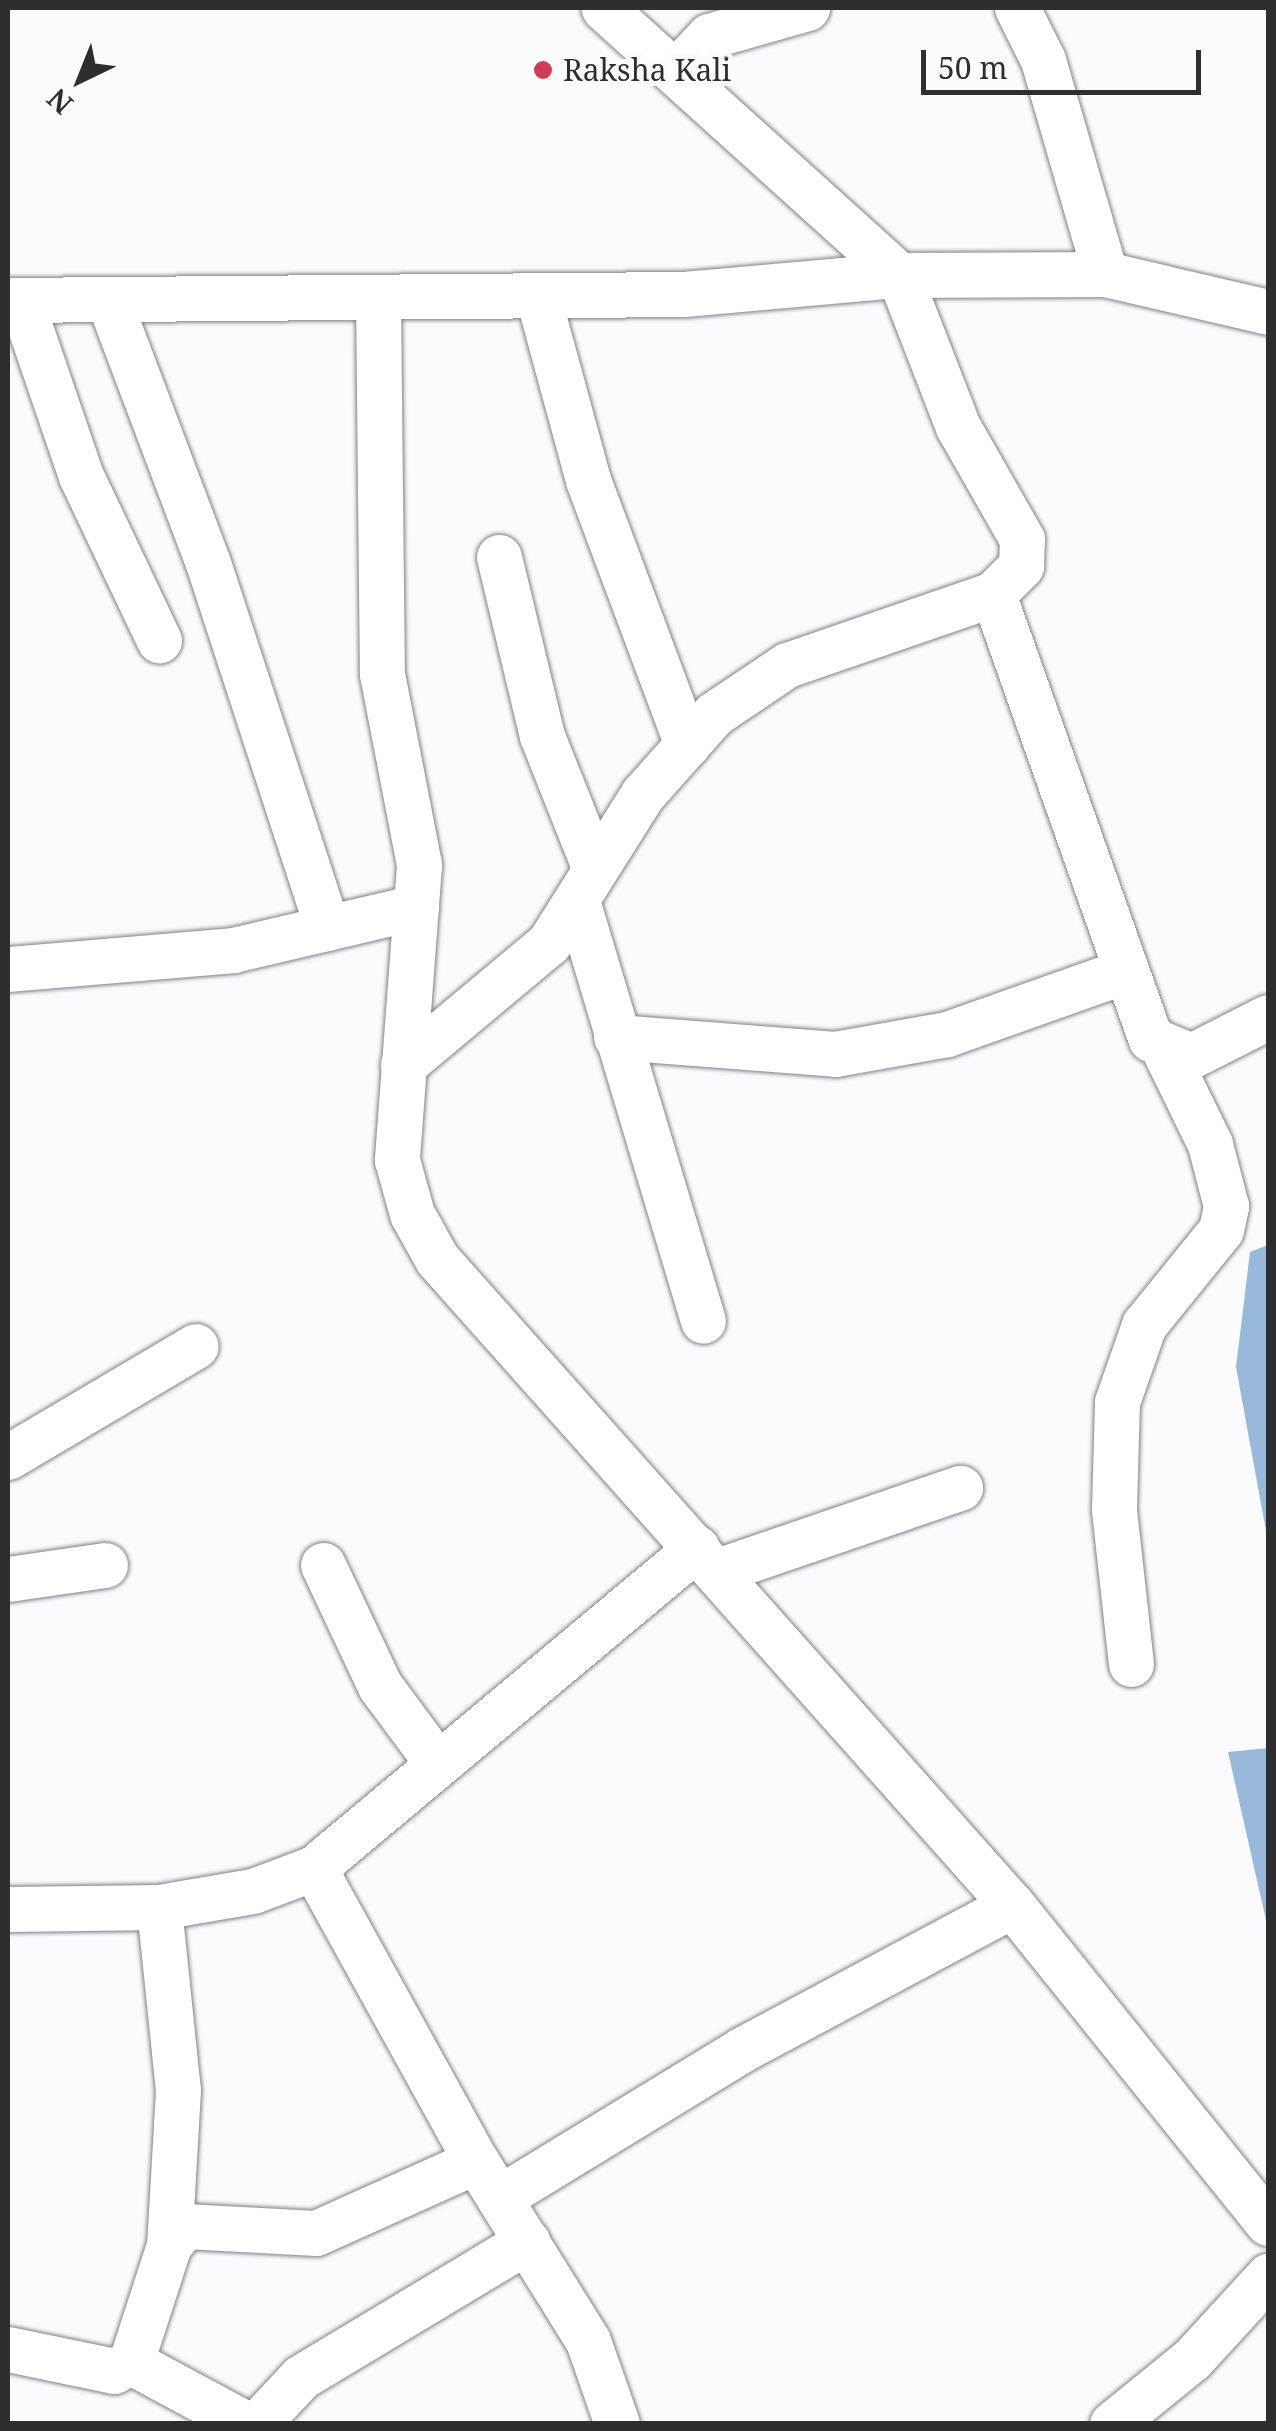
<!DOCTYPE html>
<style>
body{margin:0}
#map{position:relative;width:1276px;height:2431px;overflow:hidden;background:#fbfbfe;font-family:"Noto Serif",serif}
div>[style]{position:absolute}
.water>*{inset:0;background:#98b9d9}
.roads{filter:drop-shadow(0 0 2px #808086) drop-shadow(0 0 2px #808086)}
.street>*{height:45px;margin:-22.5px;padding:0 22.5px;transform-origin:22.5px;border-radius:22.5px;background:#fff}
.dots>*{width:28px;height:28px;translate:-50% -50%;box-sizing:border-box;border:5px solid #fbfbfe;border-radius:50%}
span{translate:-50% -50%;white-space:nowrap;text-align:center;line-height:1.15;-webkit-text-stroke:10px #fbfbfe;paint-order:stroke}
.poi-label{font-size:30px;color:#2d2e30}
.left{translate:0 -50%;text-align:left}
.frame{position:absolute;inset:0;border:10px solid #2d2e30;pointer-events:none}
.north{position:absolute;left:30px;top:30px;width:100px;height:100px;-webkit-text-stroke:8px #fbfbfe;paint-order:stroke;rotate:223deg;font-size:28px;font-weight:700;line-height:40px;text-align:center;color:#2d2e30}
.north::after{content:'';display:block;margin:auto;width:35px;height:45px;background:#2d2e30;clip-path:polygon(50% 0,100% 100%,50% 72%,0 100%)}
.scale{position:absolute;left:921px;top:50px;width:280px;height:45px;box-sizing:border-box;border:5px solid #2d2e30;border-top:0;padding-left:12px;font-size:30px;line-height:35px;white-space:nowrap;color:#2d2e30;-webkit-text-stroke:8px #fbfbfe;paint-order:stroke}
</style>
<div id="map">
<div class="water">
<div style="clip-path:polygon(1268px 1245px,1268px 1542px,1236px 1367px,1250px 1252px)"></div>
<div style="clip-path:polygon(1268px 1748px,1268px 1929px,1228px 1752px)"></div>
</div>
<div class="roads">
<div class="street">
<div style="left:1017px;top:8px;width:58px;rotate:63.4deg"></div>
<div style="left:1043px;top:60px;width:223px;rotate:73.8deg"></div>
<div style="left:676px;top:71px;width:48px;rotate:-46.7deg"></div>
<div style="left:709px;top:36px;width:102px;rotate:-15.9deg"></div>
<div style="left:538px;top:297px;width:190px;rotate:74.7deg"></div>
<div style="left:588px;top:480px;width:283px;rotate:69.5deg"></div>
<div style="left:378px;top:299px;width:375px;rotate:89.4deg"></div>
<div style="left:382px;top:674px;width:195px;rotate:79deg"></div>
<div style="left:419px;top:865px;width:296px;rotate:94.3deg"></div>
<div style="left:397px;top:1160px;width:56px;rotate:74.5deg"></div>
<div style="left:412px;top:1214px;width:51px;rotate:60.9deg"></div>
<div style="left:437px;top:1259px;width:865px;rotate:48.33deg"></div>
<div style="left:1012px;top:1905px;width:408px;rotate:51.2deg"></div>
<div style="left:8px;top:300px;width:676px;rotate:-0.51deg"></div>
<div style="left:684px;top:294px;width:216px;rotate:-5.1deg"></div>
<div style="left:899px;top:275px;width:206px;rotate:-0.3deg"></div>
<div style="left:1105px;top:274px;width:167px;rotate:13.1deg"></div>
<div style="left:21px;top:301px;width:185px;rotate:71.1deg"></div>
<div style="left:81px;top:476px;width:182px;rotate:64.6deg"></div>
<div style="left:109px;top:301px;width:280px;rotate:69.3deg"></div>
<div style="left:208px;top:563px;width:384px;rotate:71.9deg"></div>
<div style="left:499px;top:557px;width:184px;rotate:76.5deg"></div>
<div style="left:542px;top:736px;width:143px;rotate:68.3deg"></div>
<div style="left:993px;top:594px;width:472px;rotate:70.5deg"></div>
<div style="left:1151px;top:1039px;width:43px;rotate:23deg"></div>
<div style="left:1191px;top:1056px;width:86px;rotate:-26.9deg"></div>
<div style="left:578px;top:904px;width:435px;rotate:73.3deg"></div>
<div style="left:8px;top:969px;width:226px;rotate:-4.8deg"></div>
<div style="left:233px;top:950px;width:188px;rotate:-13.2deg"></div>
<div style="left:616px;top:1037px;width:220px;rotate:4.4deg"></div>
<div style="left:835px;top:1054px;width:114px;rotate:-10.1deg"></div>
<div style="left:947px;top:1034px;width:186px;rotate:-19.5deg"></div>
<div style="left:403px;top:1065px;width:190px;rotate:-39.9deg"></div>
<div style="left:549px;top:943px;width:176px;rotate:-57.8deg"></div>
<div style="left:643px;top:794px;width:107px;rotate:-48.4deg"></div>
<div style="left:714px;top:714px;width:88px;rotate:-33.9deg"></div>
<div style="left:787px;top:665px;width:218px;rotate:-19deg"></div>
<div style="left:993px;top:594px;width:40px;rotate:-45deg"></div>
<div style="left:1021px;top:566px;width:27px;rotate:-88deg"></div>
<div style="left:1022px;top:539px;width:129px;rotate:-119.7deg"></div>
<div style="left:958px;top:427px;width:163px;rotate:-111.2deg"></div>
<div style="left:899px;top:275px;width:398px;rotate:-137.9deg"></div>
<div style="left:8px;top:1457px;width:218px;rotate:-30.6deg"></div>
<div style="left:323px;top:1565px;width:134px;rotate:64.8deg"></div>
<div style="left:380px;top:1686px;width:97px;rotate:53.4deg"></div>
<div style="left:717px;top:1571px;width:257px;rotate:-18.9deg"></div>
<div style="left:8px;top:1579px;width:98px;rotate:-8.2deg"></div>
<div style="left:1131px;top:1664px;width:156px;rotate:-96.3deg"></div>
<div style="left:1114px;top:1509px;width:107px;rotate:-88.4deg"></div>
<div style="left:1117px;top:1402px;width:82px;rotate:-70.7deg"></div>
<div style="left:1144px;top:1325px;width:122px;rotate:-51deg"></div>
<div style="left:1221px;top:1230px;width:25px;rotate:-78deg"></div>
<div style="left:1226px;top:1206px;width:64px;rotate:-104.5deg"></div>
<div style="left:1210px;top:1144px;width:102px;rotate:-116.1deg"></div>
<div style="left:314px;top:1868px;width:335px;rotate:61.1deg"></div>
<div style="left:476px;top:2161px;width:212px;rotate:58.1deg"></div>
<div style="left:588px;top:2341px;width:88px;rotate:70.7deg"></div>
<div style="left:159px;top:1907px;width:184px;rotate:84.1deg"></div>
<div style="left:178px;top:2090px;width:155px;rotate:93.3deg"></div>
<div style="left:8px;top:1909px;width:151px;rotate:-0.8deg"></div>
<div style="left:159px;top:1907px;width:95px;rotate:-9.7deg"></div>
<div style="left:253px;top:1891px;width:65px;rotate:-20.7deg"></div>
<div style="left:314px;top:1868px;width:499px;rotate:-39.9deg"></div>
<div style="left:499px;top:2198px;width:284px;rotate:-31.4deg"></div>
<div style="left:741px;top:2050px;width:307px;rotate:-28.1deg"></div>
<div style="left:8px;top:2349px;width:108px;rotate:11.7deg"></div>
<div style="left:114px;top:2371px;width:19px;rotate:-28deg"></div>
<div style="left:131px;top:2362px;width:123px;rotate:-72deg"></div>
<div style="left:169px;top:2245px;width:25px;rotate:-50deg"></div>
<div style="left:185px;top:2226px;width:131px;rotate:3.1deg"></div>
<div style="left:316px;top:2233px;width:175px;rotate:-24.2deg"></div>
<div style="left:131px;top:2362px;width:131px;rotate:28.3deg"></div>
<div style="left:257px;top:2424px;width:64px;rotate:-46.9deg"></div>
<div style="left:301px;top:2377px;width:264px;rotate:-31deg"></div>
<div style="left:1112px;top:2424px;width:103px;rotate:-39.1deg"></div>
<div style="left:1192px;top:2359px;width:113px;rotate:-47.5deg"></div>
</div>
</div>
<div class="dots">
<div style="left:543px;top:70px;background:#ce3e53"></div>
</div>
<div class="poi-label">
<span class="left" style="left:563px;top:70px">Raksha Kali</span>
</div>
<div class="frame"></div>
<div class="north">N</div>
<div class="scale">50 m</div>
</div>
